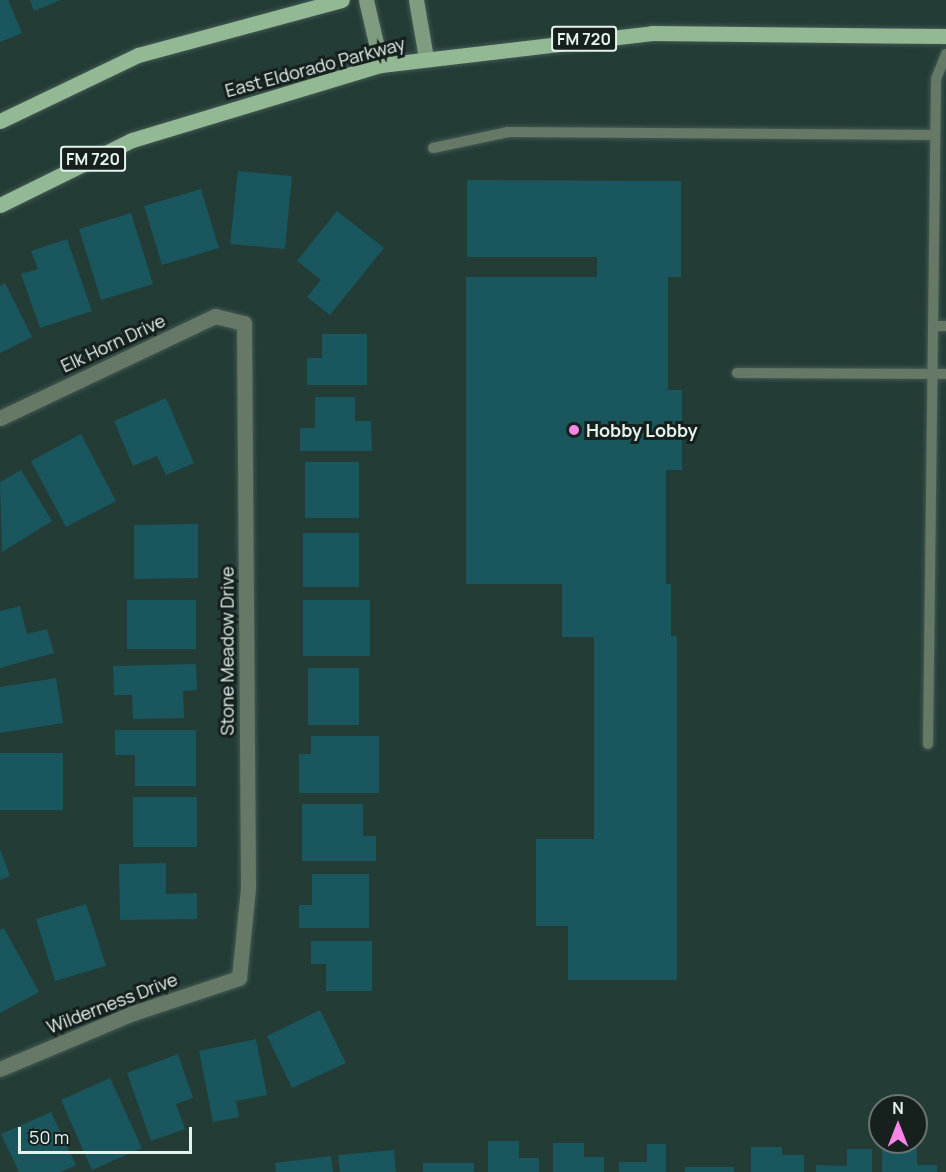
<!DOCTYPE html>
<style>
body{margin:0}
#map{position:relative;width:946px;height:1172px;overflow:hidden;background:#243c36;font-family:Manrope,sans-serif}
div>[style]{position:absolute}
.building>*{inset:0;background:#1a565e}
.roads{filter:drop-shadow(0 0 2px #435954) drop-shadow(0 0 2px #435954)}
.lane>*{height:10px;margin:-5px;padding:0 5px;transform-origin:5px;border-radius:5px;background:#667866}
.street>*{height:15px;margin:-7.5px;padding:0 7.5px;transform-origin:7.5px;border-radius:7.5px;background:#667866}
.secondary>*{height:15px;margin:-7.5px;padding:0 7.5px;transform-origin:7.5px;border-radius:7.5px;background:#7f9c80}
.primary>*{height:15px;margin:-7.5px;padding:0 7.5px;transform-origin:7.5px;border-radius:7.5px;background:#92b894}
.dots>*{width:16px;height:16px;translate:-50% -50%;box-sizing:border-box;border:3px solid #16211e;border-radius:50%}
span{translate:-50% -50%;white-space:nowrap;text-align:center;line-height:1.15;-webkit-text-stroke:6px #16211e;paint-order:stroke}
.shield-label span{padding:2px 4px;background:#16211e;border:2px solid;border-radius:4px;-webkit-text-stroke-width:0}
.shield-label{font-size:16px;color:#e5f3ef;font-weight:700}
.street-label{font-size:18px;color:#e5f3ef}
.poi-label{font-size:18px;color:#e5f3ef;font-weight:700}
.left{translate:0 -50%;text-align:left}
.north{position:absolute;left:868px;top:1094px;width:60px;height:60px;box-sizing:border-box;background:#16211e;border:2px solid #697572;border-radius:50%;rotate:0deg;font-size:16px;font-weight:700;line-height:24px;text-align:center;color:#e5f3ef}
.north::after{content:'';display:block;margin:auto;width:21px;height:27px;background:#fa87e7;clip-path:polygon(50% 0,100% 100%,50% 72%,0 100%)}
.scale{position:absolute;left:18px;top:1127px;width:174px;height:27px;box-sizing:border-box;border:3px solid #e5f3ef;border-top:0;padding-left:8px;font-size:18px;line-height:21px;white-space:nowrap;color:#e5f3ef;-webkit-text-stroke:4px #16211e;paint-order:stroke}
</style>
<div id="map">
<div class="building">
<div style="clip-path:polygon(0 0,8px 0,22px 33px,0 42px)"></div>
<div style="clip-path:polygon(30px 0,61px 0,34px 11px)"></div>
<div style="clip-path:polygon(238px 171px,292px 176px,285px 249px,230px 244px)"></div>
<div style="clip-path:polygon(467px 180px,681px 181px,681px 277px,668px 277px,668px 390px,682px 390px,682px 470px,666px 470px,666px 584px,671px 584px,671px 636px,677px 636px,677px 980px,568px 980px,568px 926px,536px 926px,536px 839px,594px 839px,594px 637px,562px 637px,562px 584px,466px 584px,466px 277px,597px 277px,597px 257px,467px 257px)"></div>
<div style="clip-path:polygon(201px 189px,219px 248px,162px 265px,144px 206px)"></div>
<div style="clip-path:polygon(337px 211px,384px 248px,330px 315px,307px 297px,321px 280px,297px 261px)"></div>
<div style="clip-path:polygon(131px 213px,153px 284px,101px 300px,79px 229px)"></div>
<div style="clip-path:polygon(67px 239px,92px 311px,40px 328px,21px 274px,38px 269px,31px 251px)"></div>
<div style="clip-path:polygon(5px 283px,32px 337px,0 353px,0 286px)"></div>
<div style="clip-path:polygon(322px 334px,367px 334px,367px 385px,307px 385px,307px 358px,322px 358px)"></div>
<div style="clip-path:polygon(315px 397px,355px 397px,355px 421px,371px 421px,372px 451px,300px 451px,300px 428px,315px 428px)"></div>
<div style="clip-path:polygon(166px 398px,194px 463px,166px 475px,157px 456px,133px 466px,114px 421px)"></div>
<div style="clip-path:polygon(81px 434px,116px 501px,66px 527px,31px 461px)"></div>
<div style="clip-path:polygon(305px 462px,359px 462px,359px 518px,305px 518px)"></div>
<div style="clip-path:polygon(21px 470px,52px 521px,2px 552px,0 482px)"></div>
<div style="clip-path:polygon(198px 524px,198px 578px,134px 579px,134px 525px)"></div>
<div style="clip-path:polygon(303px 533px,359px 533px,359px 587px,303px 587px)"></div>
<div style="clip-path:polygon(127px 600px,196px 600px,196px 649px,127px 649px)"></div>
<div style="clip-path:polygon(303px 600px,370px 600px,370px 656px,303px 656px)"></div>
<div style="clip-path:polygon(20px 606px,27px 634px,47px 629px,54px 653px,0 668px,0 611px)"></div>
<div style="clip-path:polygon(196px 664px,197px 690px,183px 691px,184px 718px,133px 719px,132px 695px,114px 695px,113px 666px)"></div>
<div style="clip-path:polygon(308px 668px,359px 668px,359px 725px,308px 725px)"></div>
<div style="clip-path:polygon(56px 678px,63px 723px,0 733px,0 687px)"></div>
<div style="clip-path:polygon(115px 730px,196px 730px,196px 786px,135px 786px,135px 755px,115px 755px)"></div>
<div style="clip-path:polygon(311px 736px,379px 736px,379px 793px,299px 793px,299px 754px,311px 754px)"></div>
<div style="clip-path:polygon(0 753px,63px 753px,63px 810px,0 810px)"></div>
<div style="clip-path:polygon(133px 797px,197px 797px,197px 847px,133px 847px)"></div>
<div style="clip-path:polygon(302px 804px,363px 804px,363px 836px,376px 836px,376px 861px,302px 861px)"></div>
<div style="clip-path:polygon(0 849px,10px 876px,0 880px)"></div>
<div style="clip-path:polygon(166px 863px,166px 894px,197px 893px,197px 919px,120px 920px,119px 864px)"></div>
<div style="clip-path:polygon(312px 874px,369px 874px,369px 928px,299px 928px,299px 905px,312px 905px)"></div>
<div style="clip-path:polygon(86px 904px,106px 966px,55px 981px,36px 919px)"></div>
<div style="clip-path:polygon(4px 928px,39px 992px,0 1013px,0 930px)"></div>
<div style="clip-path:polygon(311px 941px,372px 941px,372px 991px,326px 991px,326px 964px,311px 964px)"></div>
<div style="clip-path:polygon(320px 1010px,346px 1063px,292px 1088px,267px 1036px)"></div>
<div style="clip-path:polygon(256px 1039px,267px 1095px,236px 1101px,239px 1117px,213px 1122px,199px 1051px)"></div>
<div style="clip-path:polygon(178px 1054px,193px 1098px,176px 1104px,185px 1129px,151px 1141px,127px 1073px)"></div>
<div style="clip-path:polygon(110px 1078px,142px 1148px,92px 1170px,61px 1100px)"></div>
<div style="clip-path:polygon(51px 1112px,76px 1165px,61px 1172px,19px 1172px,1px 1134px)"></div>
<div style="clip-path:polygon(488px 1141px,519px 1141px,519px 1158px,539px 1158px,539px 1172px,488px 1172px)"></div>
<div style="clip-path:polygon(553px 1143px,584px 1143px,584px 1157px,604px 1157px,604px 1172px,553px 1172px)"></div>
<div style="clip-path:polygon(647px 1144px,666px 1144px,666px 1172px,619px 1172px,619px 1162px,647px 1162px)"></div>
<div style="clip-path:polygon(751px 1147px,782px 1147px,782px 1155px,804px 1155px,804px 1172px,751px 1172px)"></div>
<div style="clip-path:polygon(882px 1148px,917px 1148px,917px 1165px,937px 1165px,937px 1172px,882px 1172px)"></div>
<div style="clip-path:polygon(847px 1149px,872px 1149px,872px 1172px,816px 1172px,816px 1165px,847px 1166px)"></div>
<div style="clip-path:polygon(394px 1150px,396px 1172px,340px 1172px,338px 1155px)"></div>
<div style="clip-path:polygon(331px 1156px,333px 1172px,276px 1172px,275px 1163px)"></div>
<div style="clip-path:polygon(423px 1163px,474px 1163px,474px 1172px,423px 1172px)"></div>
<div style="clip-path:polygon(685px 1167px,734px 1167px,734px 1172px,685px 1172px)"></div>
</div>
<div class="roads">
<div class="lane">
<div style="left:433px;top:148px;width:77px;rotate:-12deg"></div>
<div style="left:508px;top:132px;width:427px;rotate:0.4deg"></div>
<div style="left:933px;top:326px;width:13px"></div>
<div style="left:737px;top:373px;width:209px;rotate:0.3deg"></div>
<div style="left:928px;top:744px;width:665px;rotate:-89.31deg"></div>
<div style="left:936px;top:79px;width:27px;rotate:-68deg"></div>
</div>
<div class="street">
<div style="left:0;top:418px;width:238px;rotate:-25.4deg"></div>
<div style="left:215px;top:316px;width:30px;rotate:14deg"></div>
<div style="left:244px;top:323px;width:565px;rotate:89.59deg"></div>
<div style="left:248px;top:888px;width:90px;rotate:95.7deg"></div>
<div style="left:239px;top:978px;width:112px;rotate:161.7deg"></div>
<div style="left:133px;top:1013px;width:144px;rotate:157.2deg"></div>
</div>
<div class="secondary">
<div style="left:366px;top:0;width:67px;rotate:77deg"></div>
<div style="left:416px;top:0;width:59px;rotate:80.2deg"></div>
</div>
<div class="primary">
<div style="left:0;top:121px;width:153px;rotate:-25.6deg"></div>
<div style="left:138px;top:55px;width:211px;rotate:-15.1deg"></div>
<div style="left:0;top:205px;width:147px;rotate:-26.2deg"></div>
<div style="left:132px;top:140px;width:260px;rotate:-16.8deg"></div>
<div style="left:381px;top:65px;width:273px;rotate:-6.7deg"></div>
<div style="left:652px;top:33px;width:294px;rotate:0.6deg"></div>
</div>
</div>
<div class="dots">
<div style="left:574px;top:430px;background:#fa87e7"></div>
</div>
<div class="shield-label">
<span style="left:584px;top:39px">FM 720</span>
<span style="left:93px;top:159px">FM 720</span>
</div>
<div class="street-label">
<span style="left:315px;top:67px;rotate:-15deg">East Eldorado Parkway</span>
<span style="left:113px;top:343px;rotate:-25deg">Elk Horn Drive</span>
<span style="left:227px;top:651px;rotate:-90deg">Stone Meadow Drive</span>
<span style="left:112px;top:1003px;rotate:-21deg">Wilderness Drive</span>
</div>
<div class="poi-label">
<span class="left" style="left:586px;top:430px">Hobby Lobby</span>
</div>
<div class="north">N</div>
<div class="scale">50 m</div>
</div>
